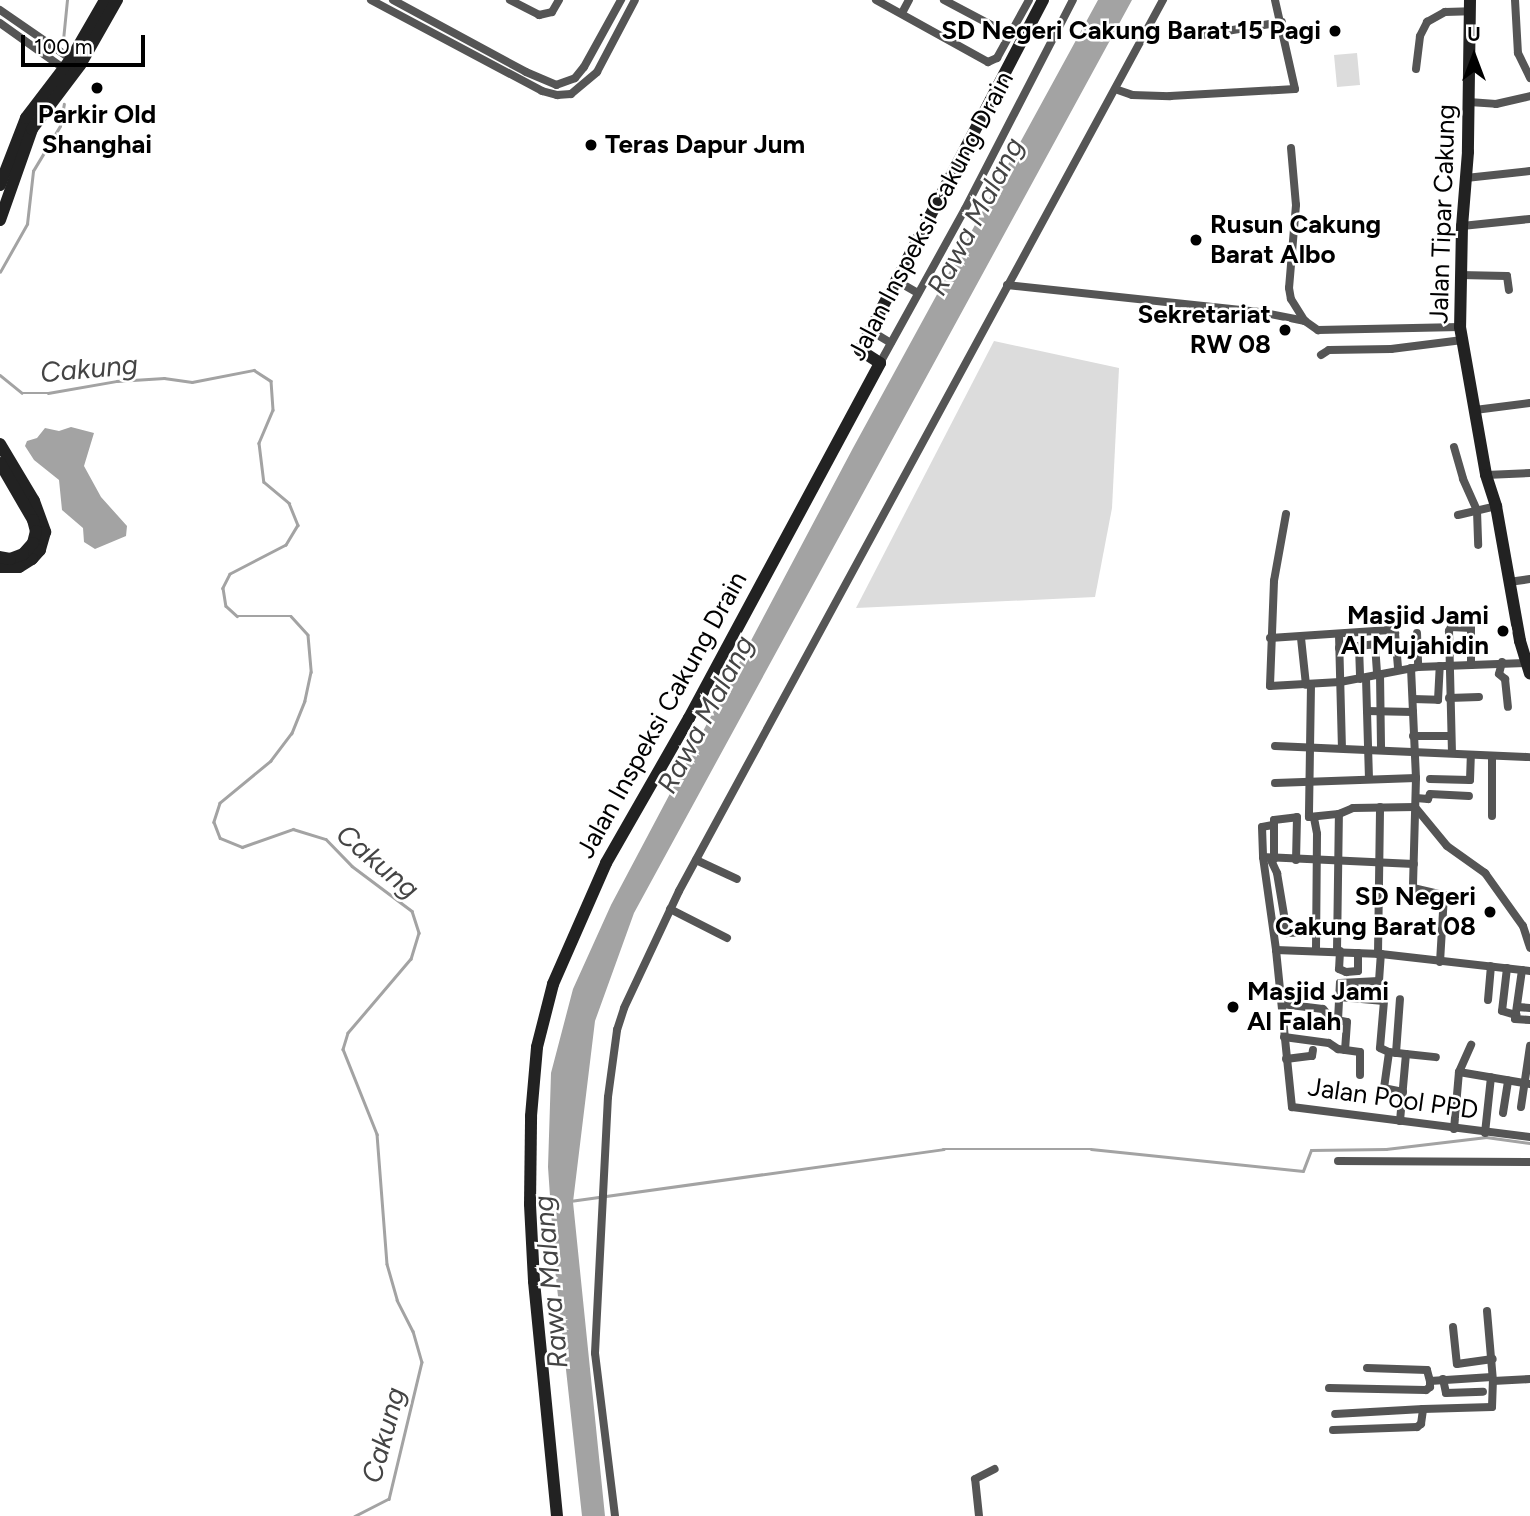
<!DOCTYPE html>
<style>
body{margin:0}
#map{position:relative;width:1530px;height:1516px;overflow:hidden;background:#fff;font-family:Figtree,sans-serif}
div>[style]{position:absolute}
.green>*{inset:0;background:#dcdcdc}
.water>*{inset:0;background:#a3a3a3}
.stream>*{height:2.5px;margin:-1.25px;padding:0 1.25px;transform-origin:1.25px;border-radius:1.25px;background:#a3a3a3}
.street>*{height:8px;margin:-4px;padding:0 4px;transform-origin:4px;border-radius:4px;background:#555}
.secondary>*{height:12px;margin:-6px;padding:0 6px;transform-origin:6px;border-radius:6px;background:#222}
.dots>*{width:19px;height:19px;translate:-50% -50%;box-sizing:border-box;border:4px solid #fff;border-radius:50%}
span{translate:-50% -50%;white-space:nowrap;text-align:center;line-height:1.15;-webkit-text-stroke:5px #fff;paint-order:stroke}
.poi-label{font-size:26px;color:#000;font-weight:700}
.right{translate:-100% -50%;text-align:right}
.left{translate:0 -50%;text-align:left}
.street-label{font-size:26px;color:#000}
.water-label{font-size:28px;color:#444;font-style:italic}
.north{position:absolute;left:1439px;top:21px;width:70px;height:70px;-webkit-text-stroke:5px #fff;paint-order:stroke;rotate:0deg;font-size:19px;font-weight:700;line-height:28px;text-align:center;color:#000}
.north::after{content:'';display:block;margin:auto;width:24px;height:32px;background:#000;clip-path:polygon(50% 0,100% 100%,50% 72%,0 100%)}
.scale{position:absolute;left:21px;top:35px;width:124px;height:32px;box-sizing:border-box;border:4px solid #000;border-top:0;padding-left:9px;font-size:21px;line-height:24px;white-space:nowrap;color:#000;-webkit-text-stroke:5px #fff;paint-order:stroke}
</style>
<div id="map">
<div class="green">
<div style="clip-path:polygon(1357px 53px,1360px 85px,1337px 87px,1334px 55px)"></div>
<div style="clip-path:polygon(994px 341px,1119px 368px,1112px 508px,1095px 597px,856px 608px)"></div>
</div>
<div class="water">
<div style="clip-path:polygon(1098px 0,1132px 0,634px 913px,595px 1021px,573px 1202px,605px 1516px,582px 1516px,555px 1269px,548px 1167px,551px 1073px,573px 989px,611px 905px,853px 448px)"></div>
<div style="clip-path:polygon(71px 427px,94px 433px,84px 466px,101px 497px,127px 526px,126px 536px,95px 549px,84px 542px,83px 528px,62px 510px,59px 480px,34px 460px,25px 446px,27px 441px,37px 438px,45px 428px,59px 431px)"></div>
</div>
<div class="stream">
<div style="left:63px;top:40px;width:40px;rotate:-84.3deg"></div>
<div style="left:0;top:272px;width:55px;rotate:-60.6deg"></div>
<div style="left:27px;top:224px;width:53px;rotate:-83.5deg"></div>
<div style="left:33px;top:171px;width:52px;rotate:-59deg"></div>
<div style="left:60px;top:126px;width:22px;rotate:-80deg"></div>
<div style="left:0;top:375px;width:28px;rotate:39deg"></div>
<div style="left:22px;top:393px;width:26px"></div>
<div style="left:48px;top:393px;width:70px;rotate:-9.9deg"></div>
<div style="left:117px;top:381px;width:47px;rotate:-3.7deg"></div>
<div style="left:164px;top:378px;width:28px;rotate:8deg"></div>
<div style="left:192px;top:382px;width:63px;rotate:-11deg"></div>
<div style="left:254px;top:370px;width:20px;rotate:33deg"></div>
<div style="left:271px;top:381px;width:29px;rotate:86deg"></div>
<div style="left:273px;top:410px;width:36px;rotate:113deg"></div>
<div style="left:259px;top:443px;width:39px;rotate:83deg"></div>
<div style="left:264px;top:482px;width:33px;rotate:40deg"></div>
<div style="left:289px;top:503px;width:24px;rotate:68deg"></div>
<div style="left:298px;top:525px;width:23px;rotate:121deg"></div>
<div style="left:286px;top:545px;width:63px;rotate:152.6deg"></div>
<div style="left:230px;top:574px;width:16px;rotate:117deg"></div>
<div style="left:223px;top:588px;width:18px;rotate:81deg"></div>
<div style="left:226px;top:606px;width:15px;rotate:42deg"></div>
<div style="left:237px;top:616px;width:54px"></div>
<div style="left:291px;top:616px;width:25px;rotate:48deg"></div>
<div style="left:308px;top:635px;width:37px;rotate:85deg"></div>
<div style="left:311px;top:672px;width:30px;rotate:102deg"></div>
<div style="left:305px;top:701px;width:35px;rotate:112deg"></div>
<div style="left:292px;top:733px;width:35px;rotate:127deg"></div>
<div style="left:271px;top:761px;width:66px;rotate:140.5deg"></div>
<div style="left:220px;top:803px;width:20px;rotate:108deg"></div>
<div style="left:214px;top:822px;width:17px;rotate:69deg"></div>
<div style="left:220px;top:838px;width:24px;rotate:22deg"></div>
<div style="left:242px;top:847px;width:54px;rotate:-19.4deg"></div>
<div style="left:293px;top:829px;width:34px;rotate:17deg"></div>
<div style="left:326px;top:839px;width:37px;rotate:46deg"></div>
<div style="left:352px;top:866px;width:75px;rotate:36.9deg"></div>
<div style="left:412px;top:911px;width:23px;rotate:72deg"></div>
<div style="left:419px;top:933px;width:27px;rotate:107deg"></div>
<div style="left:411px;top:959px;width:97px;rotate:130.4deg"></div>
<div style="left:348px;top:1033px;width:17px;rotate:107deg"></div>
<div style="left:343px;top:1049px;width:92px;rotate:68.2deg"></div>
<div style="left:377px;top:1134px;width:130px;rotate:85.6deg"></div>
<div style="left:387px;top:1264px;width:37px;rotate:74deg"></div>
<div style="left:397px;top:1300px;width:35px;rotate:63deg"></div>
<div style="left:413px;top:1331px;width:32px;rotate:74deg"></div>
<div style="left:422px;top:1362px;width:141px;rotate:103.5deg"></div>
<div style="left:389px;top:1499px;width:38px;rotate:153deg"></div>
<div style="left:570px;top:1201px;width:377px;rotate:-7.9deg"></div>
<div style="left:943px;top:1149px;width:148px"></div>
<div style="left:1091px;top:1149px;width:213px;rotate:5.9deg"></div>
<div style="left:1303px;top:1171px;width:22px;rotate:-69deg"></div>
<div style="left:1311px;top:1150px;width:75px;rotate:-0.8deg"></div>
<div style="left:1386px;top:1149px;width:101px;rotate:-6.8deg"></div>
<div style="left:1486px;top:1137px;width:44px;rotate:7.8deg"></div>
</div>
<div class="street">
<div style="left:371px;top:0;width:194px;rotate:28deg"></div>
<div style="left:542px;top:91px;width:16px;rotate:15deg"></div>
<div style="left:557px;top:95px;width:14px;rotate:-4deg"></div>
<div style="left:571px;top:94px;width:34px;rotate:-40deg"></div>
<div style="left:597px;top:72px;width:81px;rotate:-62.2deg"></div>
<div style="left:393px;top:0;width:151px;rotate:28.4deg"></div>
<div style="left:526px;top:72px;width:33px;rotate:23deg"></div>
<div style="left:556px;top:85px;width:20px;rotate:-20deg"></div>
<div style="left:575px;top:78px;width:14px;rotate:-51deg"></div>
<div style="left:584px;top:67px;width:77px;rotate:-61.1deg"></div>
<div style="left:510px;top:0;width:33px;rotate:27deg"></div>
<div style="left:539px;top:15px;width:13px;rotate:-13deg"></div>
<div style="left:552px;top:12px;width:14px;rotate:-60deg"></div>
<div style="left:876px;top:0;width:128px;rotate:29deg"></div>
<div style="left:988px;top:62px;width:10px;rotate:-24deg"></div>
<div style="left:997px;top:58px;width:66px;rotate:-61.1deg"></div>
<div style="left:944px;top:0;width:75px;rotate:27.9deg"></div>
<div style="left:1515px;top:0;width:53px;rotate:86.8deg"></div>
<div style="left:1518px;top:53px;width:28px;rotate:64deg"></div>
<div style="left:0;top:10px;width:86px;rotate:34.6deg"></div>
<div style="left:902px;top:13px;width:15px;rotate:-62deg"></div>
<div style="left:0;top:23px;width:77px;rotate:35.5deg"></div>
<div style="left:1202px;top:35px;width:81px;rotate:-9.2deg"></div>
<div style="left:1416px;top:69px;width:33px;rotate:-83deg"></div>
<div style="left:1420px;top:36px;width:16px;rotate:-63deg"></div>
<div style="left:1427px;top:22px;width:21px;rotate:-29deg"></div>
<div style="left:1445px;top:12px;width:25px;rotate:-2deg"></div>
<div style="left:1115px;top:89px;width:18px;rotate:19deg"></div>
<div style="left:1132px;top:95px;width:38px;rotate:2deg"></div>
<div style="left:1170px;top:96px;width:125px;rotate:-3.2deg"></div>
<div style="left:1295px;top:89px;width:91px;rotate:-102.7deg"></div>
<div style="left:1469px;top:102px;width:27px;rotate:4deg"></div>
<div style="left:1496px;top:104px;width:35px;rotate:-13deg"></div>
<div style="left:1291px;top:148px;width:57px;rotate:85deg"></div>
<div style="left:1296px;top:205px;width:83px;rotate:94.8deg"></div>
<div style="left:1289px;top:288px;width:11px;rotate:80deg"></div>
<div style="left:1291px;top:299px;width:26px;rotate:58deg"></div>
<div style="left:1305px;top:321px;width:16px;rotate:35deg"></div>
<div style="left:1318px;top:330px;width:142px;rotate:-1.2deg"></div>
<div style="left:1466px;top:178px;width:64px;rotate:-6.2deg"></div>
<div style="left:1462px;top:226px;width:68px;rotate:-5.9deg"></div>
<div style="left:1460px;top:275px;width:47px;rotate:1.2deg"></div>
<div style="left:1507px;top:276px;width:14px;rotate:82deg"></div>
<div style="left:897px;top:281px;width:24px;rotate:30deg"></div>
<div style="left:1007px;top:285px;width:254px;rotate:6.1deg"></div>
<div style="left:1260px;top:312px;width:46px;rotate:11.3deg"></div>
<div style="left:871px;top:331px;width:23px;rotate:31deg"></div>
<div style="left:1321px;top:355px;width:9px;rotate:-32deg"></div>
<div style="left:1329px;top:350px;width:62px;rotate:-0.9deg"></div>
<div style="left:1391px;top:349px;width:72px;rotate:-7.2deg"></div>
<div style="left:880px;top:363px;width:176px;rotate:-61.1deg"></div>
<div style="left:965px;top:209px;width:235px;rotate:-62.7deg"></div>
<div style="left:1475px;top:410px;width:55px;rotate:-7.3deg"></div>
<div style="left:1454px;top:447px;width:33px;rotate:74deg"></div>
<div style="left:1463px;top:479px;width:35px;rotate:66deg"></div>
<div style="left:1477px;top:511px;width:34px;rotate:88deg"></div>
<div style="left:1486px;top:475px;width:44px;rotate:-2.6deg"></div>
<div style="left:1286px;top:514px;width:68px;rotate:100.2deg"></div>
<div style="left:1274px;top:581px;width:105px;rotate:92.2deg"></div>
<div style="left:1270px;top:686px;width:70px;rotate:-3.3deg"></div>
<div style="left:1340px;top:682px;width:79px;rotate:-10.9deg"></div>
<div style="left:1418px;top:667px;width:107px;rotate:-2.1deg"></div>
<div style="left:1458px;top:515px;width:39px;rotate:-13deg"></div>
<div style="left:1509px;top:582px;width:21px;rotate:-8deg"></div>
<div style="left:1471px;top:623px;width:42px;rotate:90deg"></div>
<div style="left:1417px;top:633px;width:34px;rotate:88deg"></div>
<div style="left:1339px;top:635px;width:113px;rotate:88.5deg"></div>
<div style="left:1270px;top:638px;width:120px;rotate:-3.8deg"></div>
<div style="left:1390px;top:630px;width:6px;rotate:31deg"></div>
<div style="left:1395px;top:633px;width:37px;rotate:85deg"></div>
<div style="left:1301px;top:638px;width:47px;rotate:83.9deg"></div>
<div style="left:1359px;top:646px;width:33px;rotate:88deg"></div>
<div style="left:1339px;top:648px;width:36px;rotate:-6deg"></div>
<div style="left:1375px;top:644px;width:31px;rotate:86deg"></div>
<div style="left:1502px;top:662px;width:12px;rotate:104deg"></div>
<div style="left:1499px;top:674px;width:8px;rotate:40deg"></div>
<div style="left:1505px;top:679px;width:28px;rotate:84deg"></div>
<div style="left:1411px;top:668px;width:110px;rotate:87.4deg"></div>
<div style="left:1416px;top:778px;width:110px;rotate:91.6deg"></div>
<div style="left:1413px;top:888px;width:32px;rotate:13deg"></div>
<div style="left:1444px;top:895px;width:67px;rotate:93.4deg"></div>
<div style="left:1380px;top:674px;width:76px;rotate:89.2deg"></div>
<div style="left:1366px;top:678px;width:100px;rotate:88.3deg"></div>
<div style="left:1311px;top:685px;width:132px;rotate:90.9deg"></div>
<div style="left:1309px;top:817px;width:30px;rotate:-6deg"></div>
<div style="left:1339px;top:814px;width:15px;rotate:-23deg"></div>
<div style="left:1353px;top:808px;width:62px;rotate:-0.9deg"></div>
<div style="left:1415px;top:807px;width:50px;rotate:50.6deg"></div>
<div style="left:1447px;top:846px;width:47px;rotate:35.4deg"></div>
<div style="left:1485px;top:873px;width:65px;rotate:54.4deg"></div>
<div style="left:1523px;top:926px;width:23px;rotate:72deg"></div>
<div style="left:1449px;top:698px;width:30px;rotate:-2deg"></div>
<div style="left:1413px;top:699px;width:25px;rotate:2deg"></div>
<div style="left:1438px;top:700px;width:34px;rotate:-87deg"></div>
<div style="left:1367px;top:711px;width:46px;rotate:1.2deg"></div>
<div style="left:1413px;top:736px;width:38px"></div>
<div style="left:1275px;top:746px;width:255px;rotate:2.5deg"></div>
<div style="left:1452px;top:753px;width:122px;rotate:-91.4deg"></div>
<div style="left:1449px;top:631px;width:4px;rotate:-63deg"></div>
<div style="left:1451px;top:627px;width:20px;rotate:3deg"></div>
<div style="left:1430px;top:779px;width:40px;rotate:1.4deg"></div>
<div style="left:1470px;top:780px;width:25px;rotate:-88deg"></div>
<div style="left:1275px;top:783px;width:141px;rotate:-2deg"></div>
<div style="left:1416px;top:798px;width:12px;rotate:5deg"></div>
<div style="left:1428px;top:799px;width:5px;rotate:-68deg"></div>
<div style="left:1430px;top:794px;width:39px;rotate:3deg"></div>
<div style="left:1492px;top:816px;width:59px;rotate:-90deg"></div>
<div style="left:1314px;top:818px;width:16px;rotate:79deg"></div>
<div style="left:1317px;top:834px;width:116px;rotate:90.5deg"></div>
<div style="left:1273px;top:825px;width:11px;rotate:170deg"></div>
<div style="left:1262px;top:827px;width:30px;rotate:88deg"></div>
<div style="left:1263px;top:857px;width:94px;rotate:82deg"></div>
<div style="left:1276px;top:950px;width:158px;rotate:84.2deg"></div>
<div style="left:1292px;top:1107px;width:240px;rotate:7.2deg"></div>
<div style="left:1263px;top:857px;width:151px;rotate:2.7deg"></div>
<div style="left:1270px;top:858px;width:17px;rotate:65deg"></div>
<div style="left:1277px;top:873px;width:61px;rotate:80.5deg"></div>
<div style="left:1287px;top:933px;width:28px;rotate:-2deg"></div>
<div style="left:1274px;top:859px;width:39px;rotate:-90deg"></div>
<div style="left:1274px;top:820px;width:23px;rotate:-7deg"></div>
<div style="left:1297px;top:817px;width:43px;rotate:91.3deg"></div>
<div style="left:696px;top:860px;width:45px;rotate:24.9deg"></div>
<div style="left:670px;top:909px;width:64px;rotate:27deg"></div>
<div style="left:1276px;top:950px;width:105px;rotate:2.2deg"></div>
<div style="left:1381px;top:954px;width:150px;rotate:6.5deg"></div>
<div style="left:1337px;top:951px;width:137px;rotate:-89.2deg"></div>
<div style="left:1340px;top:951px;width:18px;rotate:93deg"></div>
<div style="left:1339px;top:969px;width:8px;rotate:23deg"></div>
<div style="left:1346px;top:972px;width:12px;rotate:-5deg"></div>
<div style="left:1358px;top:971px;width:18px;rotate:-90deg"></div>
<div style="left:1378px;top:954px;width:147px;rotate:-89.2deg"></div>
<div style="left:1507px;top:968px;width:43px;rotate:96.6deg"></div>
<div style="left:1502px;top:1011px;width:15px;rotate:16deg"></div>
<div style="left:1522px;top:970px;width:49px;rotate:98.1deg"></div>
<div style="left:1515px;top:1019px;width:15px;rotate:4deg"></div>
<div style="left:1339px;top:997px;width:45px;rotate:5.1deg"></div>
<div style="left:1384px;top:1001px;width:47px;rotate:94.9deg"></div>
<div style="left:1380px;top:1048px;width:10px;rotate:24deg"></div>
<div style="left:1488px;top:1000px;width:34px;rotate:-85deg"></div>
<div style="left:1282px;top:1004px;width:41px;rotate:7deg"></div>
<div style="left:1323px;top:1009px;width:13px;rotate:48deg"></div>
<div style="left:1332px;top:1019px;width:15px;rotate:11deg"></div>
<div style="left:1347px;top:1022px;width:28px;rotate:94deg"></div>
<div style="left:1517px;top:1007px;width:13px;rotate:4deg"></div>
<div style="left:1338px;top:1020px;width:37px;rotate:-87deg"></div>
<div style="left:1340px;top:983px;width:39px;rotate:-3deg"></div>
<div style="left:1379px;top:981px;width:27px;rotate:-86deg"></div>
<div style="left:1284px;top:1037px;width:45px;rotate:7.6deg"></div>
<div style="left:1329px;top:1043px;width:11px;rotate:34deg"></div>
<div style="left:1338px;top:1049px;width:22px;rotate:8deg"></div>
<div style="left:1360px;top:1052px;width:23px;rotate:90deg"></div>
<div style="left:1396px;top:1053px;width:54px;rotate:-85.8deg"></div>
<div style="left:1286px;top:1059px;width:26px;rotate:-7deg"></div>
<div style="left:1312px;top:1056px;width:6px;rotate:-81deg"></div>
<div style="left:1459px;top:1072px;width:72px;rotate:9.6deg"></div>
<div style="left:1403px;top:1092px;width:19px;rotate:-168deg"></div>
<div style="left:1384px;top:1088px;width:36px;rotate:-82deg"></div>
<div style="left:1389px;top:1052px;width:17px;rotate:7deg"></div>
<div style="left:1521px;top:1107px;width:62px;rotate:-81.6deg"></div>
<div style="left:1503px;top:1113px;width:33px;rotate:-81deg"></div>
<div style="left:1400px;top:1121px;width:67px;rotate:-84.9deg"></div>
<div style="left:1406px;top:1054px;width:30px;rotate:6deg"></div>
<div style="left:1454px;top:1129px;width:57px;rotate:-85deg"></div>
<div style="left:1459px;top:1072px;width:30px;rotate:-66deg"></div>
<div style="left:1485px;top:1133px;width:56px;rotate:-83.9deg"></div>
<div style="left:1338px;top:1161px;width:192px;rotate:0.3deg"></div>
<div style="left:1487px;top:1311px;width:70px;rotate:85.1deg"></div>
<div style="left:1493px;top:1381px;width:37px;rotate:-3deg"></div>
<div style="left:1453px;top:1327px;width:37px;rotate:84deg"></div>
<div style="left:1457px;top:1364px;width:36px;rotate:-8deg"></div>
<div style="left:1367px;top:1368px;width:60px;rotate:1.9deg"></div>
<div style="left:1427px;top:1370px;width:11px;rotate:75deg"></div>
<div style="left:1443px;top:1379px;width:14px;rotate:78deg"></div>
<div style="left:1446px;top:1393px;width:37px;rotate:-2deg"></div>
<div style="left:1329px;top:1388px;width:97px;rotate:1.2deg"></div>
<div style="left:1426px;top:1390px;width:5px;rotate:-37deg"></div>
<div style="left:1430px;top:1387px;width:6px;rotate:-90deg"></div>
<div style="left:1430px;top:1381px;width:62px;rotate:-3.7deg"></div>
<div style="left:1423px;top:1409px;width:69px;rotate:-1.7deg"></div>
<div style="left:1492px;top:1407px;width:26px;rotate:-88deg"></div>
<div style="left:1333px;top:1430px;width:84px;rotate:-2deg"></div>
<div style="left:1417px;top:1427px;width:5px;rotate:-37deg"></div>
<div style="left:1421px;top:1424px;width:15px;rotate:-82deg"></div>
<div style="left:1423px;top:1409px;width:88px;rotate:176.7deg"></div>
<div style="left:615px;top:1516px;width:164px;rotate:-97deg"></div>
<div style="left:595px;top:1353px;width:256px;rotate:-87.1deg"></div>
<div style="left:608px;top:1097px;width:68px;rotate:-82.3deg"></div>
<div style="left:617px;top:1030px;width:23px;rotate:-72deg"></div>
<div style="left:624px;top:1008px;width:129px;rotate:-64.8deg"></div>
<div style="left:679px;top:891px;width:1014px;rotate:-61.49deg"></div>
<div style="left:979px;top:1516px;width:37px;rotate:-96deg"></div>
<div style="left:975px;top:1479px;width:22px;rotate:-27deg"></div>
</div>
<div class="secondary">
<div style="left:1470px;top:0;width:152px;rotate:90.8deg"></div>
<div style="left:1468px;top:152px;width:74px;rotate:94.6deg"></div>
<div style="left:1462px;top:226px;width:101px;rotate:91.1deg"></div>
<div style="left:1460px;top:327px;width:150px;rotate:80deg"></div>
<div style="left:1486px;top:475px;width:33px;rotate:72deg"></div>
<div style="left:1496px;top:506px;width:137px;rotate:79.9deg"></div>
<div style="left:1520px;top:641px;width:34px;rotate:73deg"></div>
<div style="left:0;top:185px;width:72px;rotate:-68.8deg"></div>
<div style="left:26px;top:118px;width:74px;rotate:-52.7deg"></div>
<div style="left:71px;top:59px;width:68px;rotate:-60deg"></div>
<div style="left:0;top:220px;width:96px;rotate:-70.6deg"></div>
<div style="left:32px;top:129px;width:80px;rotate:-53.1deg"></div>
<div style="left:80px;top:65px;width:75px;rotate:-60.4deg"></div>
<div style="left:0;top:444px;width:66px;rotate:59.2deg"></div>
<div style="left:34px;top:501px;width:33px;rotate:70deg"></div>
<div style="left:45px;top:532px;width:19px;rotate:106deg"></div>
<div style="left:40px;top:550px;width:12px;rotate:132deg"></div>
<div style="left:32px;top:559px;width:15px;rotate:148deg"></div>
<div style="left:19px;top:567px;width:19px;rotate:180deg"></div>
<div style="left:0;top:463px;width:66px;rotate:59.9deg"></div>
<div style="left:33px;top:520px;width:11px;rotate:75deg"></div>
<div style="left:36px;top:531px;width:12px;rotate:104deg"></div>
<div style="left:33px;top:543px;width:15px;rotate:132deg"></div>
<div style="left:23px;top:554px;width:14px;rotate:159deg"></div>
<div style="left:10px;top:559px;width:10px;rotate:-169deg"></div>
<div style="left:557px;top:1516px;width:236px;rotate:-95.6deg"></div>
<div style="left:534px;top:1281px;width:77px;rotate:-93deg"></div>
<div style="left:530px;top:1204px;width:88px;rotate:-89.3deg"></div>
<div style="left:531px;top:1116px;width:69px;rotate:-85deg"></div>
<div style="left:537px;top:1047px;width:65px;rotate:-75.7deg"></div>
<div style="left:553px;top:984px;width:132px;rotate:-66.3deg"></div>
<div style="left:606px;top:863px;width:167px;rotate:-60.2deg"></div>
<div style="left:689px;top:718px;width:403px;rotate:-61.7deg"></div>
<div style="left:880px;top:363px;width:24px;rotate:-147deg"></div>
<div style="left:860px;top:350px;width:395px;rotate:-62.4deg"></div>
</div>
<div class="dots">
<div style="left:1335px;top:31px;background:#000"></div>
<div style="left:97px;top:88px;background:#000"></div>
<div style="left:591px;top:145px;background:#000"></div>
<div style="left:1196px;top:240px;background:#000"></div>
<div style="left:1285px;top:330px;background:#000"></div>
<div style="left:1503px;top:631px;background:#000"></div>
<div style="left:1490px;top:912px;background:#000"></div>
<div style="left:1233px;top:1007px;background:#000"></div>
</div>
<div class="poi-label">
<span class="right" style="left:1321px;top:31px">SD Negeri Cakung Barat 15 Pagi</span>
<span style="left:97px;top:130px">Parkir Old<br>Shanghai</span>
<span class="left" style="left:605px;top:145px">Teras Dapur Jum</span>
<span class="left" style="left:1210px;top:240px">Rusun Cakung<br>Barat Albo</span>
<span class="right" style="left:1271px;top:330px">Sekretariat<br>RW 08</span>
<span class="right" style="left:1489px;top:631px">Masjid Jami<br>Al Mujahidin</span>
<span class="right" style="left:1476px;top:912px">SD Negeri<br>Cakung Barat 08</span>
<span class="left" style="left:1247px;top:1007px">Masjid Jami<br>Al Falah</span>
</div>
<div class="street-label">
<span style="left:1443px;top:214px;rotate:-88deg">Jalan Tipar Cakung</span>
<span style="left:931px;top:216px;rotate:-62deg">Jalan Inspeksi Cakung Drain</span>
<span style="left:662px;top:715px;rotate:-61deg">Jalan Inspeksi Cakung Drain</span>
<span style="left:1393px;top:1099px;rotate:8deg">Jalan Pool PPD</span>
</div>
<div class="water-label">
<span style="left:975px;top:216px;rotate:-62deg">Rawa Malang</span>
<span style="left:89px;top:368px;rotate:-5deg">Cakung</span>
<span style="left:705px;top:714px;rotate:-62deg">Rawa Malang</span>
<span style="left:378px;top:861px;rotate:40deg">Cakung</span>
<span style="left:550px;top:1282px;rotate:-95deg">Rawa Malang</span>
<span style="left:383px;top:1435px;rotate:-75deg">Cakung</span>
</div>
<div class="north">U</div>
<div class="scale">100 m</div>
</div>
